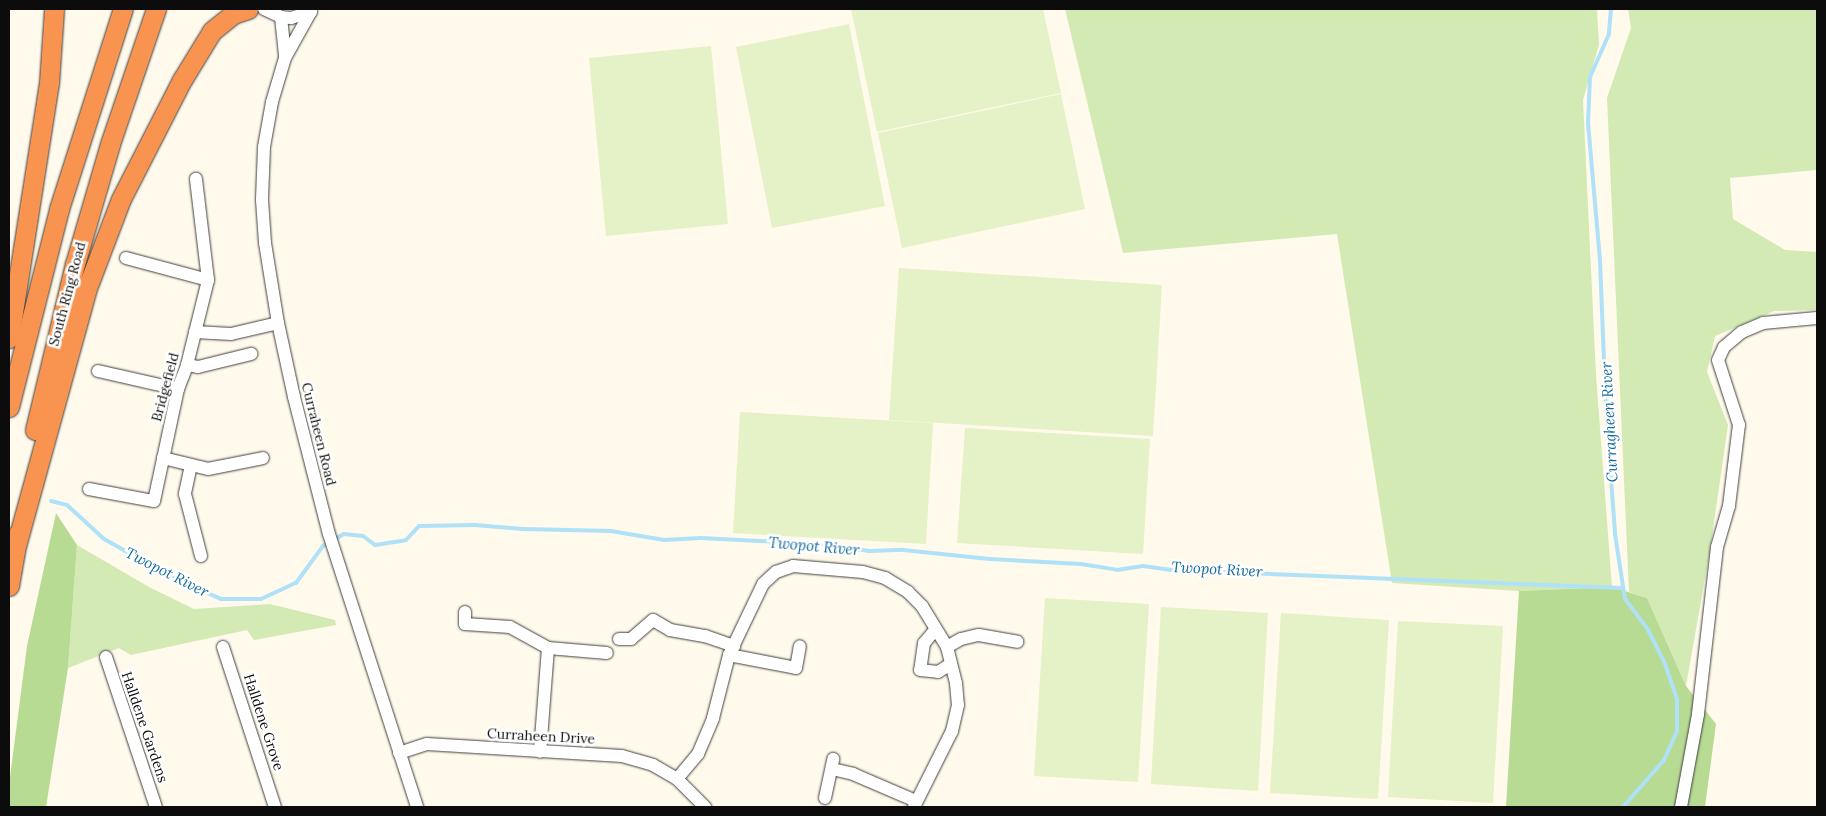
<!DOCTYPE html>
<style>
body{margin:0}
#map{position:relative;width:1826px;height:816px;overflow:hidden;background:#fffaeb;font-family:Lora,serif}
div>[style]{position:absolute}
.green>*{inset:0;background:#d3eab4}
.forest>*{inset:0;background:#b8db93}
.pitch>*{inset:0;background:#e5f1c6}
.stream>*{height:4px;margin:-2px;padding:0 2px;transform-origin:2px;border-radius:2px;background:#afe1f8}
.roads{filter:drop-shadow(0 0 1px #3f3f3f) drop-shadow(0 0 1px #3f3f3f)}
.minor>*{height:12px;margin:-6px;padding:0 6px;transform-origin:6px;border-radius:6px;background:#fff}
.highway>*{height:19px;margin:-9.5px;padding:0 9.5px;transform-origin:9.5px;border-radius:9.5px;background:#f89350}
span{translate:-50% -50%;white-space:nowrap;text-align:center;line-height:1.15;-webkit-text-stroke:5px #fff;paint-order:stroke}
.street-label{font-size:14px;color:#0c0c0c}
.water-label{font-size:15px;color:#136ba1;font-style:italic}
.frame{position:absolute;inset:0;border:10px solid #0c0c0c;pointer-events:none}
</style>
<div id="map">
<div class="green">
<div style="clip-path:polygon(1065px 9px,1597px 9px,1599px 45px,1583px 100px,1596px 375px,1612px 587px,1519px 591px,1392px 583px,1337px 234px,1123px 253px)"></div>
<div style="clip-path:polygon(1628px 9px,1817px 9px,1817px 170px,1730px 178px,1733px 219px,1785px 250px,1817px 252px,1817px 310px,1774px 311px,1715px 336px,1707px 372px,1728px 425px,1710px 550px,1686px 686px,1647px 598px,1629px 592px,1607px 98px,1631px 28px)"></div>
<div style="clip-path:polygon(77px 545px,149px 587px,194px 609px,270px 604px,335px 620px,336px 625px,254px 640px,247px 630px,131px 655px,119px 648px,68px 668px)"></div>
</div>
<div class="forest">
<div style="clip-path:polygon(56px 513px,77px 545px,68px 668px,46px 807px,9px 807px,9px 785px,27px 646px)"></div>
<div style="clip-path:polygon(1612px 587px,1647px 598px,1686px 686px,1716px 724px,1705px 807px,1506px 807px,1519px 591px)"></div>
</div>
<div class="pitch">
<div style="clip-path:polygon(851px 9px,1043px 9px,1061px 93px,877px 132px)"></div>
<div style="clip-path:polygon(849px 24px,885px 206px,772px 228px,736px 47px)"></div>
<div style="clip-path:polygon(711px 46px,728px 224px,606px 236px,589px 58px)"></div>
<div style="clip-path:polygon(1061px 94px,1085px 209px,902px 248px,878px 133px)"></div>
<div style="clip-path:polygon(899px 268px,1162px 285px,1153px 436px,889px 420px)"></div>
<div style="clip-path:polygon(740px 412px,933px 423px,926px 544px,733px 533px)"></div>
<div style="clip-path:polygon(965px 428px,1150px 439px,1143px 554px,957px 543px)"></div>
<div style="clip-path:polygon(1045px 598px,1149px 604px,1138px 782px,1034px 776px)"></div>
<div style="clip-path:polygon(1161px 607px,1268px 613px,1258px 791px,1151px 784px)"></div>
<div style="clip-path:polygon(1281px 613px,1389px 620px,1378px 799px,1270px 793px)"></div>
<div style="clip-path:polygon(1398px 621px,1503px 626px,1493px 803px,1388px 797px)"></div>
</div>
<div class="stream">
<div style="left:1611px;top:9px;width:25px;rotate:95deg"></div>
<div style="left:1609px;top:34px;width:47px;rotate:113.8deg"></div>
<div style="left:1590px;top:77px;width:46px;rotate:92.5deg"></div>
<div style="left:1588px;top:123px;width:139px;rotate:85deg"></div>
<div style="left:1600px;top:261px;width:149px;rotate:87.7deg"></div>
<div style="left:1606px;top:410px;width:124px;rotate:85.8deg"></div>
<div style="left:1615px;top:534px;width:66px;rotate:81.3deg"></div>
<div style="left:1625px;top:599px;width:39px;rotate:53deg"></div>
<div style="left:1648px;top:630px;width:38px;rotate:63deg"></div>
<div style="left:1665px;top:664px;width:37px;rotate:71deg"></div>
<div style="left:1677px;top:699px;width:32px;rotate:90deg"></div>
<div style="left:1677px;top:731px;width:32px;rotate:114deg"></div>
<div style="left:1664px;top:760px;width:62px;rotate:131.1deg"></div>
<div style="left:51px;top:501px;width:16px;rotate:14deg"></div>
<div style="left:67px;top:505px;width:50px;rotate:42.6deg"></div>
<div style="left:104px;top:539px;width:78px;rotate:29.2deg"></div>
<div style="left:172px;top:577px;width:54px;rotate:24.2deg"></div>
<div style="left:221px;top:599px;width:40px"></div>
<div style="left:261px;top:599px;width:38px;rotate:-25deg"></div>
<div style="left:296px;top:583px;width:46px;rotate:-53.9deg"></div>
<div style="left:323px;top:546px;width:24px;rotate:-30deg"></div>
<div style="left:344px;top:534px;width:19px;rotate:6deg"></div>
<div style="left:363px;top:536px;width:15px;rotate:37deg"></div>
<div style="left:375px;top:545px;width:31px;rotate:-9deg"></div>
<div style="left:406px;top:540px;width:19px;rotate:-47deg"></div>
<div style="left:419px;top:526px;width:56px;rotate:-1deg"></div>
<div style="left:475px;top:525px;width:48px;rotate:4.8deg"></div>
<div style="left:523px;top:529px;width:88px;rotate:1.3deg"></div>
<div style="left:611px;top:531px;width:54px;rotate:9.6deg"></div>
<div style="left:664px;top:540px;width:37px;rotate:-3deg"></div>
<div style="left:701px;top:538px;width:120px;rotate:2.9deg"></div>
<div style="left:821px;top:544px;width:49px;rotate:8.1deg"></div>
<div style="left:870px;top:551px;width:33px;rotate:-2deg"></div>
<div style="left:903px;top:550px;width:87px;rotate:5.9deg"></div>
<div style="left:990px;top:559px;width:91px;rotate:3.1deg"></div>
<div style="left:1081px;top:564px;width:36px;rotate:9deg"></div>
<div style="left:1117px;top:570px;width:26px;rotate:-9deg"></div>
<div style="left:1143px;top:566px;width:29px;rotate:8deg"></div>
<div style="left:1172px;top:570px;width:451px;rotate:2.3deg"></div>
</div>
<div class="roads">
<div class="minor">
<div style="left:264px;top:9px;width:19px;rotate:25deg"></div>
<div style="left:281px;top:17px;width:10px;rotate:6deg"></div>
<div style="left:291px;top:18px;width:21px;rotate:-17deg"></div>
<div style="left:310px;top:13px;width:51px;rotate:119.1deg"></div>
<div style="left:285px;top:58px;width:46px;rotate:106.5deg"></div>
<div style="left:272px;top:102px;width:46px;rotate:100.1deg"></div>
<div style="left:264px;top:147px;width:53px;rotate:92.2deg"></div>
<div style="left:262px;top:200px;width:43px;rotate:86deg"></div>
<div style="left:265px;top:243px;width:81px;rotate:80.8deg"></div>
<div style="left:278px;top:323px;width:76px;rotate:77.8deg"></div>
<div style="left:294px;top:397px;width:141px;rotate:75.7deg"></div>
<div style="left:329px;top:534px;width:287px;rotate:72.1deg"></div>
<div style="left:281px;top:17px;width:39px;rotate:84deg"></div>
<div style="left:126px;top:258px;width:85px;rotate:15deg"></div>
<div style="left:195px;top:332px;width:36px;rotate:3deg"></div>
<div style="left:231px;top:334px;width:48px;rotate:-13.2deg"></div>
<div style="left:187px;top:365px;width:11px;rotate:10deg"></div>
<div style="left:198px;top:367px;width:55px;rotate:-13.8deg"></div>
<div style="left:98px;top:371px;width:82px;rotate:12.7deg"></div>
<div style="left:163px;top:458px;width:46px;rotate:13.7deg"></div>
<div style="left:208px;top:469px;width:56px;rotate:-11.3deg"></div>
<div style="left:191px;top:465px;width:30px;rotate:102deg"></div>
<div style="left:185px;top:494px;width:64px;rotate:75.5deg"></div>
<div style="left:89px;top:489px;width:66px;rotate:10.5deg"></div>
<div style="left:154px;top:501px;width:115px;rotate:-77.9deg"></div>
<div style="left:178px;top:389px;width:26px;rotate:-69deg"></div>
<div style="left:187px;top:365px;width:88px;rotate:-76.1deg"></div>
<div style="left:208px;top:280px;width:102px;rotate:-96.8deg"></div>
<div style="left:465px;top:612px;width:12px;rotate:90deg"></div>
<div style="left:465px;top:624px;width:45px;rotate:3.8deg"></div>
<div style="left:510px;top:627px;width:43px;rotate:28.9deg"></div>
<div style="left:548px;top:648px;width:104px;rotate:94.4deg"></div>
<div style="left:935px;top:630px;width:17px;rotate:130deg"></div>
<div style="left:924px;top:643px;width:27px;rotate:98deg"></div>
<div style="left:920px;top:670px;width:18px;rotate:6deg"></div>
<div style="left:938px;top:672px;width:15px;rotate:-32deg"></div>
<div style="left:619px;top:639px;width:12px"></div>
<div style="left:631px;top:639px;width:29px;rotate:-41deg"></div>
<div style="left:653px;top:620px;width:20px;rotate:30deg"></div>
<div style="left:670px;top:630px;width:36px;rotate:10deg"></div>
<div style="left:705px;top:636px;width:31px;rotate:19deg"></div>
<div style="left:223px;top:647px;width:168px;rotate:72deg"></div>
<div style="left:947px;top:647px;width:16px;rotate:-30deg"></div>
<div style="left:961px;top:639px;width:18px;rotate:-13deg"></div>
<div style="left:979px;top:635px;width:39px;rotate:10deg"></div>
<div style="left:548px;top:648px;width:59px;rotate:4.8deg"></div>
<div style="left:729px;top:655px;width:68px;rotate:11deg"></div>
<div style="left:796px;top:668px;width:22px;rotate:-80deg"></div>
<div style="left:106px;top:657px;width:158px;rotate:71.6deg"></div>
<div style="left:399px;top:753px;width:29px;rotate:-18deg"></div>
<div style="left:427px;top:744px;width:195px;rotate:3.5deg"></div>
<div style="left:622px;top:756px;width:32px;rotate:16deg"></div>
<div style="left:653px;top:765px;width:28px;rotate:30deg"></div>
<div style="left:677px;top:779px;width:40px;rotate:45deg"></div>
<div style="left:832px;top:769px;width:22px;rotate:13deg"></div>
<div style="left:853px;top:774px;width:69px;rotate:23.2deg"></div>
<div style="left:677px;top:779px;width:33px;rotate:-50deg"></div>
<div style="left:698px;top:754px;width:39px;rotate:-67deg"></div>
<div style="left:713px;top:718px;width:65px;rotate:-75.7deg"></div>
<div style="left:729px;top:655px;width:79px;rotate:-64.4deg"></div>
<div style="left:763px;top:584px;width:18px;rotate:-43deg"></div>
<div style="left:776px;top:572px;width:18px;rotate:-19deg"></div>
<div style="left:793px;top:566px;width:70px;rotate:4.9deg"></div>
<div style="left:863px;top:572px;width:23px;rotate:15deg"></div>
<div style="left:885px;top:578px;width:27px;rotate:31deg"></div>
<div style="left:908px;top:592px;width:20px;rotate:45deg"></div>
<div style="left:922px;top:606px;width:48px;rotate:58.6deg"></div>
<div style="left:947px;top:647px;width:37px;rotate:76deg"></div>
<div style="left:956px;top:683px;width:22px;rotate:85deg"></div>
<div style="left:958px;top:705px;width:27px;rotate:103deg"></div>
<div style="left:952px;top:731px;width:85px;rotate:116.6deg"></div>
<div style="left:825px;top:798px;width:40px;rotate:-78deg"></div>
<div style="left:1681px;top:807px;width:95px;rotate:-79.6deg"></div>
<div style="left:1698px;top:714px;width:168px;rotate:-83.5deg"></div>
<div style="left:1717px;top:547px;width:43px;rotate:-73.7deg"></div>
<div style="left:1729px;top:506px;width:82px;rotate:-83deg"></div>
<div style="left:1739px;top:425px;width:68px;rotate:-107.9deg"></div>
<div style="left:1718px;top:360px;width:14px;rotate:-65deg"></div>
<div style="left:1724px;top:347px;width:23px;rotate:-40deg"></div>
<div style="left:1742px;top:332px;width:23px;rotate:-23deg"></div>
<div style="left:1763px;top:323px;width:54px;rotate:-5.3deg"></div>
</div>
<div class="highway">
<div style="left:9px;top:338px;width:258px;rotate:-81.1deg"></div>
<div style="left:49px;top:83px;width:74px;rotate:-86.1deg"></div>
<div style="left:9px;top:407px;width:204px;rotate:-75.8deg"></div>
<div style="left:59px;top:209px;width:210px;rotate:-72.3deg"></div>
<div style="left:35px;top:430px;width:171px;rotate:-76.5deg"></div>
<div style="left:75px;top:264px;width:125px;rotate:-73.7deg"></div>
<div style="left:110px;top:144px;width:143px;rotate:-71.2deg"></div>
<div style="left:16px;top:546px;width:264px;rotate:-74.6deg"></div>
<div style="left:86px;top:291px;width:98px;rotate:-69.2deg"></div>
<div style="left:121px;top:199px;width:134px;rotate:-62.9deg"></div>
<div style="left:182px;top:80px;width:57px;rotate:-58.5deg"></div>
<div style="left:212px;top:31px;width:27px;rotate:-39deg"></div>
<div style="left:233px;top:14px;width:16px;rotate:-18deg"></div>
<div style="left:9px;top:586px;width:53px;rotate:-80.2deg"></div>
</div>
</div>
<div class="street-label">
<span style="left:67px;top:294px;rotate:-75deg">South Ring Road</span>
<span style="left:165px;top:387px;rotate:-75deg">Bridgefield</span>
<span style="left:319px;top:434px;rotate:76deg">Curraheen Road</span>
<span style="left:264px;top:722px;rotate:72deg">Halldene Grove</span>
<span style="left:145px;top:727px;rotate:71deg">Halldene Gardens</span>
<span style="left:541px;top:736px;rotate:3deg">Curraheen Drive</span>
</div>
<div class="water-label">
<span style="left:1609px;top:422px;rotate:-93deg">Curragheen River</span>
<span style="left:814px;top:546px;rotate:5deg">Twopot River</span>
<span style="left:1217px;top:569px;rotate:3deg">Twopot River</span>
<span style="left:167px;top:572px;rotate:27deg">Twopot River</span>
</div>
<div class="frame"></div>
</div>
